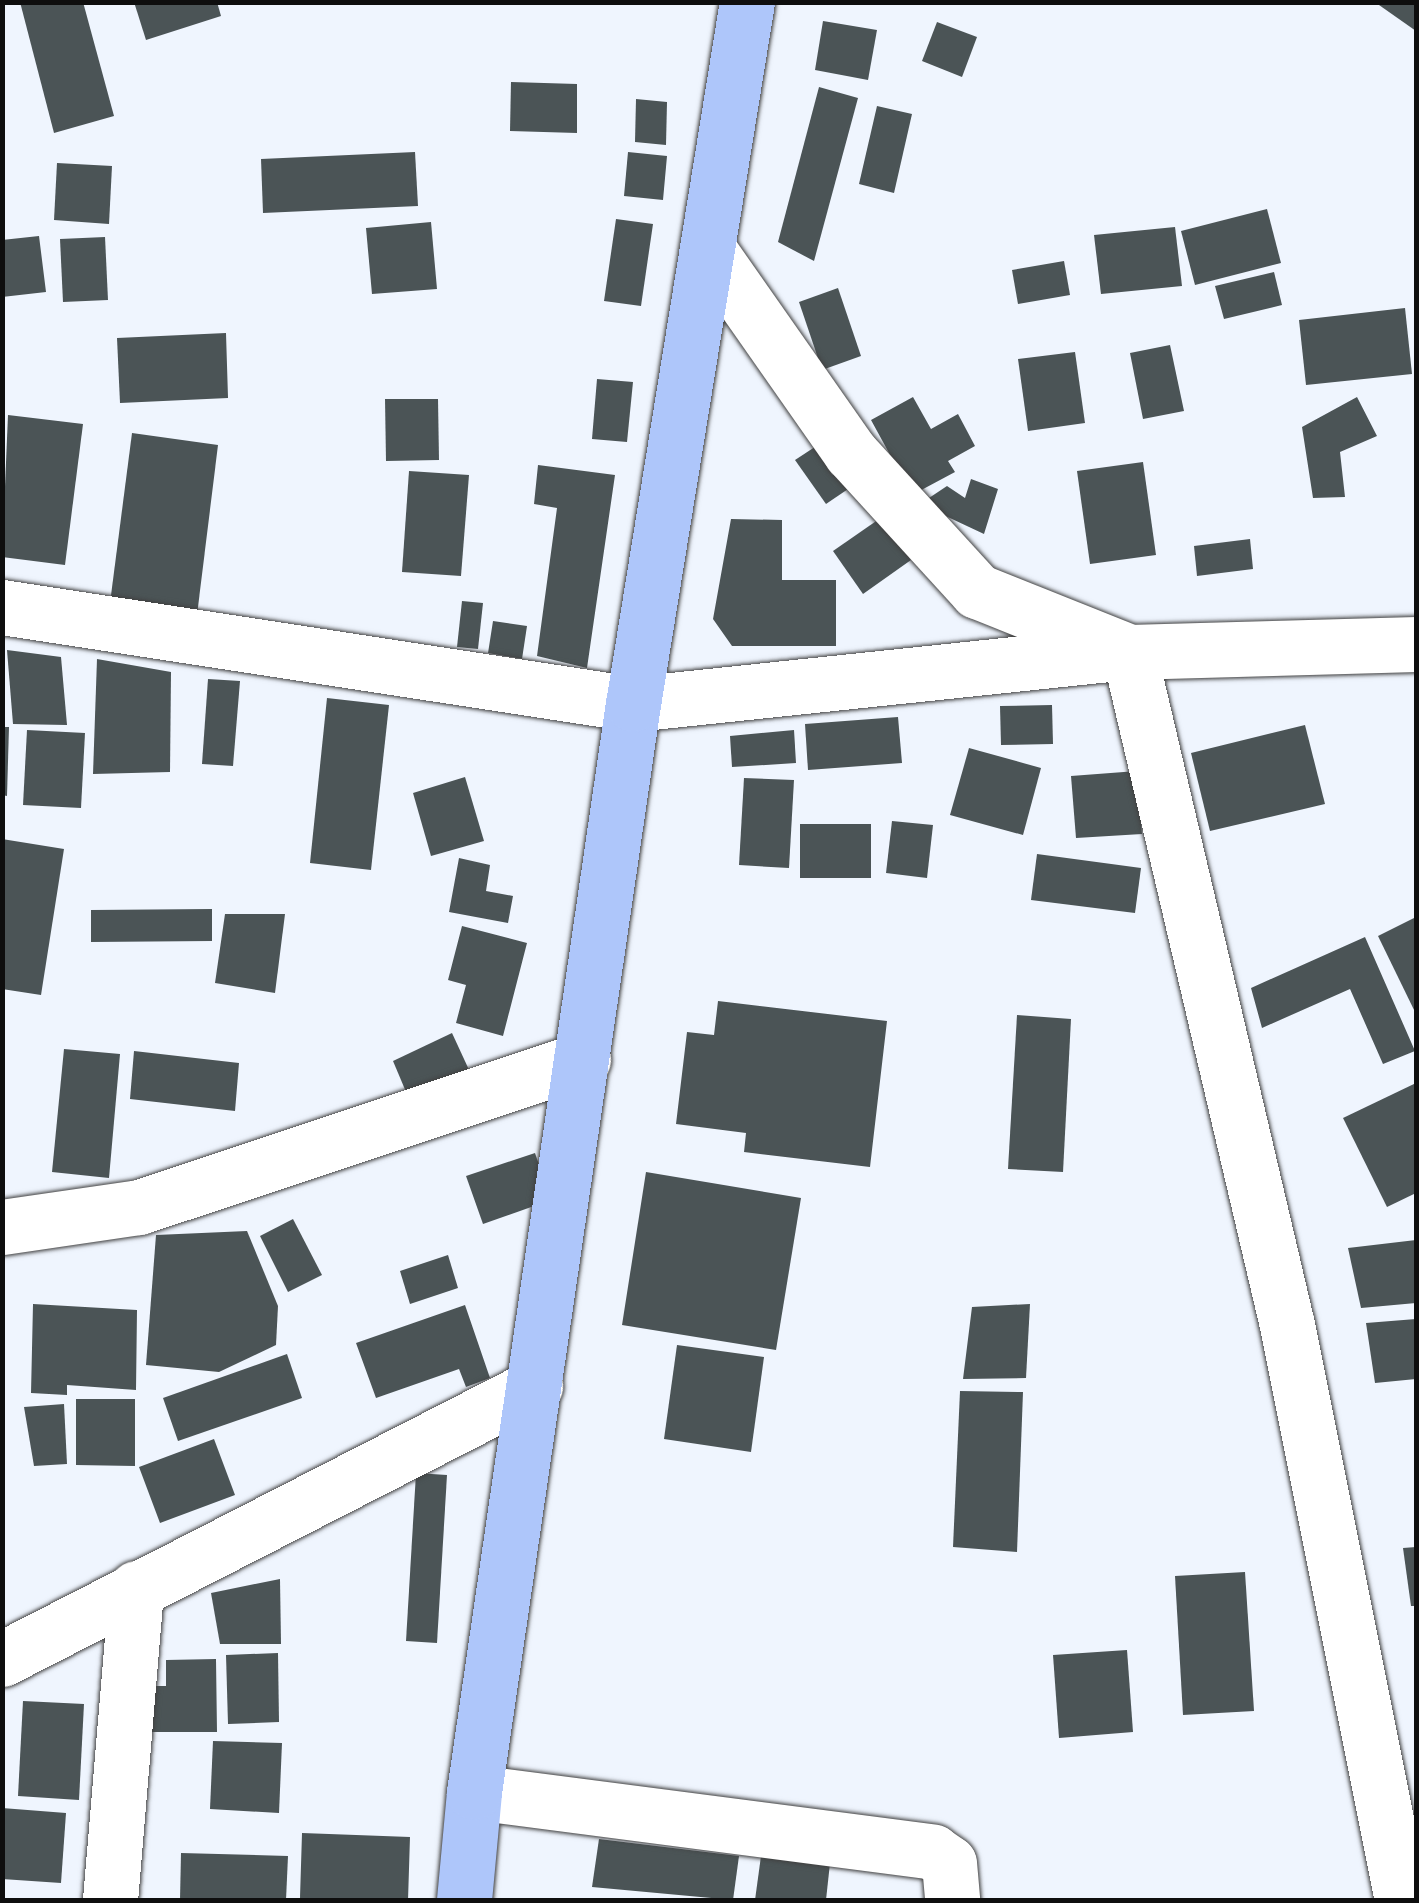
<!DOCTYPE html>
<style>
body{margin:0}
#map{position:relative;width:1419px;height:1903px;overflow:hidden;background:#eff5fe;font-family:Spectral,serif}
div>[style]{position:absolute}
.building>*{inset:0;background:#4b5456}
.roads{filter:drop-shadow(0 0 2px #414141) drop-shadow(0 0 2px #414141)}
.minor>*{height:55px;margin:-27.5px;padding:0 27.5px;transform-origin:27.5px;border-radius:27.5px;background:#fff}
.secondary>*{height:55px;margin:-27.5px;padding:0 27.5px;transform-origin:27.5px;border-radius:27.5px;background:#aec6fa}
span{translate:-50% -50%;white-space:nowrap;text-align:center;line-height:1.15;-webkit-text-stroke:10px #fff;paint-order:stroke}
.frame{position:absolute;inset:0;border:5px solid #0e0e0e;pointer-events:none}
</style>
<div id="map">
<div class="building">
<div style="clip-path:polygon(20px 2px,83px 2px,114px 116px,54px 133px)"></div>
<div style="clip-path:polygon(134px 2px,217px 2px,221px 16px,146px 40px)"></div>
<div style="clip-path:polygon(1381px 2px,1416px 2px,1416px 31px,1379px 5px)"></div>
<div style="clip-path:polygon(823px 21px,877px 30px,868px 80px,815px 70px)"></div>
<div style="clip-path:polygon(937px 22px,977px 37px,962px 77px,922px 61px)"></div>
<div style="clip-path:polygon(511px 82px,577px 84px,577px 133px,510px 131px)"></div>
<div style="clip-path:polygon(819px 87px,858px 98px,814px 261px,778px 242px)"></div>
<div style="clip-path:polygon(636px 99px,667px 102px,666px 145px,635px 142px)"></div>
<div style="clip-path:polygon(877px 106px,912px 114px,894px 193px,859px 184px)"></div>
<div style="clip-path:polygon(415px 152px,418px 206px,263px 213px,261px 159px)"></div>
<div style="clip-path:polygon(628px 152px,667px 156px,663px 200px,624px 196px)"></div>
<div style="clip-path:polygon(57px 163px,112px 166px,109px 224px,54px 220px)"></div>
<div style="clip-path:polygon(1267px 209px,1281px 263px,1195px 285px,1181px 231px)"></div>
<div style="clip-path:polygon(616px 219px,653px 224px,641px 306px,604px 301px)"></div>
<div style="clip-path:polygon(431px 222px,437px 289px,372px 294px,366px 228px)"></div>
<div style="clip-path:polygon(1175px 227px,1182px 286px,1101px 294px,1094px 235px)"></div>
<div style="clip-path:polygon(39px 236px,46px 292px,2px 297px,2px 240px)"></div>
<div style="clip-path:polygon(105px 237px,108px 300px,63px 302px,60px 239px)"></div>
<div style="clip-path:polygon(1064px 261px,1070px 295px,1018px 304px,1012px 270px)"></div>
<div style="clip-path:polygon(1274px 272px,1282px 305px,1224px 319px,1215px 286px)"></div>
<div style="clip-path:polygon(838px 288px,861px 356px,822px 370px,799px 302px)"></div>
<div style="clip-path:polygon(1405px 308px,1412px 374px,1306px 385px,1299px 320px)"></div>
<div style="clip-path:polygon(226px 333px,228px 398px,120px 403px,117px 338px)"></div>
<div style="clip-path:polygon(1170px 345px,1184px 411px,1143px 419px,1130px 353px)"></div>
<div style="clip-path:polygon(1075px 352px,1085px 423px,1028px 431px,1018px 359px)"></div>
<div style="clip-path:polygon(597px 379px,633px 382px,627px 442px,592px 439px)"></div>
<div style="clip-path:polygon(913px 397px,931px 429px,958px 414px,975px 446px,948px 461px,955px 472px,912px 495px,871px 420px)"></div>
<div style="clip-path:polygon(1357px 397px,1377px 436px,1340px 452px,1345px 497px,1313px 498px,1302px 427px)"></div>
<div style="clip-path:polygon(385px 399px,438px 399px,439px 460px,386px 461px)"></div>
<div style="clip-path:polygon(8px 415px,83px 424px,65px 565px,2px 557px)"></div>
<div style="clip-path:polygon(132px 433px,218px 445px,197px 615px,110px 603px)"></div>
<div style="clip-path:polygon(824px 441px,854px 485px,826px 504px,795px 460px)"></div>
<div style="clip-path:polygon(1143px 462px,1156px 555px,1090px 564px,1077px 471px)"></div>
<div style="clip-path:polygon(538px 465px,615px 475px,587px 668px,537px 656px,557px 508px,534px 504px)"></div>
<div style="clip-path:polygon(409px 471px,469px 475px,461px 576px,402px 572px)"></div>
<div style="clip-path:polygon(971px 479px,998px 489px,984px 534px,920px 504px,947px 486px,965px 498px)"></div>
<div style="clip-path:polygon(882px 517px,911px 560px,863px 594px,833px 551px)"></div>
<div style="clip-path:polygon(731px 519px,782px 520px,782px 580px,836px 580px,836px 646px,732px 646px,713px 619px)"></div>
<div style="clip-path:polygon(1250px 539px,1253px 569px,1197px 576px,1194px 546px)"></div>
<div style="clip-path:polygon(462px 601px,483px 603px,478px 649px,457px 647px)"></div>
<div style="clip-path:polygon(493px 621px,527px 626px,522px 659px,488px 653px)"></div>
<div style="clip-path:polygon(7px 650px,61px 657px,67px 725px,13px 724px)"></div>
<div style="clip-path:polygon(97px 659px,171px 672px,170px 772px,93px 774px)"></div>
<div style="clip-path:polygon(208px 679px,240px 681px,233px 766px,202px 764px)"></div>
<div style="clip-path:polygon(327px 698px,389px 705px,371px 870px,310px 863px)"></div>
<div style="clip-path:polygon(1052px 705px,1053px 744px,1001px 745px,1000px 706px)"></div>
<div style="clip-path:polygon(898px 717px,902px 763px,808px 770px,805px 724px)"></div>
<div style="clip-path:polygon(1305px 725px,1325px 804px,1210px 831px,1191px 753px)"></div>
<div style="clip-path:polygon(2px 727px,9px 727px,7px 796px,2px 795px)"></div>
<div style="clip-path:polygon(27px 730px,85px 733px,81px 808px,23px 805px)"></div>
<div style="clip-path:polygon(794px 730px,796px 763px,732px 767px,730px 736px)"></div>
<div style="clip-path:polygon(969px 748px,1041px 768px,1023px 835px,950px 815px)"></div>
<div style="clip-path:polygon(1137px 771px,1142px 834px,1076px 838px,1071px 776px)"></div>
<div style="clip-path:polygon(465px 777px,484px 841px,431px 856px,413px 793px)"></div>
<div style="clip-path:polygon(744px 778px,794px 780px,789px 868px,739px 865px)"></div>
<div style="clip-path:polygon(892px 821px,933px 825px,927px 878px,886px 873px)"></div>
<div style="clip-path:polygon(800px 824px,871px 824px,871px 878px,800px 878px)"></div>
<div style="clip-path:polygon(2px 839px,64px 849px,41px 995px,2px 989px)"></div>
<div style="clip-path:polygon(1037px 854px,1141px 868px,1135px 913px,1031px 900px)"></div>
<div style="clip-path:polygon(459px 858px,490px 865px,486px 891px,513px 896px,508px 923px,449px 912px)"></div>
<div style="clip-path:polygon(212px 909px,212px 941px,91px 942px,91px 910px)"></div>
<div style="clip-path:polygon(225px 914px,285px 914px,275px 993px,215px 983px)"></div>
<div style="clip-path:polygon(1416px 917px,1416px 1014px,1378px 936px)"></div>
<div style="clip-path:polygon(462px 926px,527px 943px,503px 1036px,456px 1023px,466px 985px,448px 980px)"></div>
<div style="clip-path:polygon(1365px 937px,1415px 1051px,1383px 1064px,1350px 989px,1262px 1028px,1251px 988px)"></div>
<div style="clip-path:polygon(718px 1001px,887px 1021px,870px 1167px,744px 1152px,746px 1133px,676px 1124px,687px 1032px,714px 1035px)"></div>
<div style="clip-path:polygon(1017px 1015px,1071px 1019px,1063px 1172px,1008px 1169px)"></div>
<div style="clip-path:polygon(452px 1033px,470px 1072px,409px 1099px,393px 1061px)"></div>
<div style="clip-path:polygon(64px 1049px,120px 1054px,109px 1178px,52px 1172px)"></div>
<div style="clip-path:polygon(134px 1051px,239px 1063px,235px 1111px,130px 1099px)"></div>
<div style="clip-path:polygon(1416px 1083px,1416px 1193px,1387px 1207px,1343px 1118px)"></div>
<div style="clip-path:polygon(535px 1153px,551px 1200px,483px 1224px,466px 1176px)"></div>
<div style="clip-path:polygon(646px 1172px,801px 1198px,776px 1350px,622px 1325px)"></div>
<div style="clip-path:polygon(293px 1219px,322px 1275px,288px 1292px,260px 1236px)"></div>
<div style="clip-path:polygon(247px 1231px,278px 1306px,276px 1345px,219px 1372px,146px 1365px,156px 1235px)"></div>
<div style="clip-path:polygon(1416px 1240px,1416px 1303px,1361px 1308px,1348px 1248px)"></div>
<div style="clip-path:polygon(448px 1255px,458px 1288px,410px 1304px,400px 1271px)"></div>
<div style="clip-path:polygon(33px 1304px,137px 1310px,136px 1390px,67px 1385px,67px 1395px,31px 1393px)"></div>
<div style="clip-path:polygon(1030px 1304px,1026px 1378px,963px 1379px,972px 1307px)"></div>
<div style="clip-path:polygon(465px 1305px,490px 1378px,466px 1387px,459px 1369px,376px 1398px,356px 1343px)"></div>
<div style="clip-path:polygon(1416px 1319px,1416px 1379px,1375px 1383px,1366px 1323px)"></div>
<div style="clip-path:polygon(677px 1345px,764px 1357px,751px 1452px,664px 1439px)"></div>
<div style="clip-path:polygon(287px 1354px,302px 1398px,178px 1441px,163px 1398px)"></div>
<div style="clip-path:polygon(960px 1391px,1023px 1392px,1017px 1552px,953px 1547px)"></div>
<div style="clip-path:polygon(76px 1399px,135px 1399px,135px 1466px,76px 1465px)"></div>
<div style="clip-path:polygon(64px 1404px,67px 1464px,34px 1466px,24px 1407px)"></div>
<div style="clip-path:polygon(214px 1439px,235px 1495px,160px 1523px,139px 1467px)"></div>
<div style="clip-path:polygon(416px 1473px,447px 1475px,437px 1643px,406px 1641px)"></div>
<div style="clip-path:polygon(1416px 1547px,1416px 1606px,1411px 1606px,1403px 1548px)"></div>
<div style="clip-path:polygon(1245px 1572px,1254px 1711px,1183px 1715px,1175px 1576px)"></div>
<div style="clip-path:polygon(280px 1579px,281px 1644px,220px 1644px,211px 1593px)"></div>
<div style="clip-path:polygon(1127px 1650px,1133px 1732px,1059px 1738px,1053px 1655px)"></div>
<div style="clip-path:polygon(278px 1653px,279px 1722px,228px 1724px,226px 1655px)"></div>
<div style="clip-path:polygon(216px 1659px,217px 1732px,146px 1732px,146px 1686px,166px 1686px,166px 1660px)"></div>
<div style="clip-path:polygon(23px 1701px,84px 1704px,79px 1800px,18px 1796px)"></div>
<div style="clip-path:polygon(213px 1741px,282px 1743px,279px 1813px,210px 1809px)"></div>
<div style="clip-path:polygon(2px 1808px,66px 1813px,61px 1883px,2px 1879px)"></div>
<div style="clip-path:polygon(302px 1833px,410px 1837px,408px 1900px,300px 1898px)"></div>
<div style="clip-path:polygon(599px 1839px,739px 1856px,733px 1900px,592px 1887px)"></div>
<div style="clip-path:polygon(181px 1853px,288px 1856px,286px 1900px,180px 1900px)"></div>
<div style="clip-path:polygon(761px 1856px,830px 1863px,826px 1900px,755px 1900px)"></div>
</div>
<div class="roads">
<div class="minor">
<div style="left:708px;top:249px;width:249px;rotate:55deg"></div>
<div style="left:851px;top:453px;width:187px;rotate:47.6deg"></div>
<div style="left:977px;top:591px;width:156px;rotate:21.8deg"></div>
<div style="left:2px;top:607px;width:638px;rotate:8.74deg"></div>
<div style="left:633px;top:704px;width:499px;rotate:-6deg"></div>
<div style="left:1129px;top:652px;width:287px;rotate:-1.6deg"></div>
<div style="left:1129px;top:652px;width:691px;rotate:76.79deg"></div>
<div style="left:1287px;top:1325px;width:586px;rotate:78.69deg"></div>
<div style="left:2px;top:1227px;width:138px;rotate:-8.3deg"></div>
<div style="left:139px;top:1207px;width:468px;rotate:-18.4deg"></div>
<div style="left:2px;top:1659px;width:599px;rotate:-27.12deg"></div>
<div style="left:474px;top:1792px;width:463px;rotate:7.4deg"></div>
<div style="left:933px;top:1852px;width:19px;rotate:35deg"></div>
<div style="left:949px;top:1863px;width:37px;rotate:85deg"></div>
<div style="left:110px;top:1900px;width:313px;rotate:-85.2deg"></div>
</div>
<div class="secondary">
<div style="left:464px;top:1900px;width:108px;rotate:-84.7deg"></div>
<div style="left:474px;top:1792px;width:1100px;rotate:-81.69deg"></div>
<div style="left:633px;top:704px;width:711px;rotate:-80.78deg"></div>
</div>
</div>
<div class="frame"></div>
</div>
